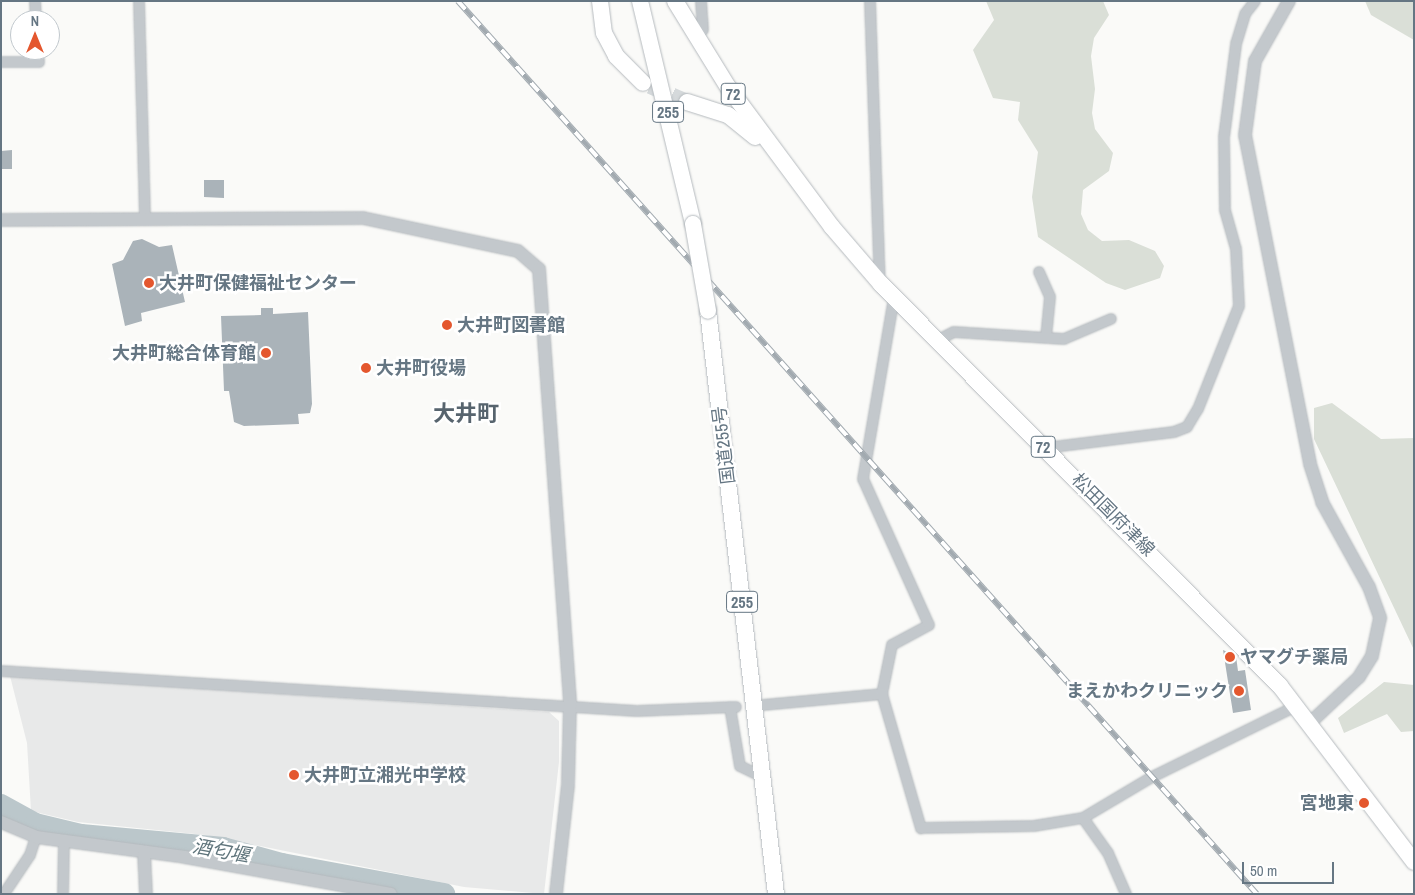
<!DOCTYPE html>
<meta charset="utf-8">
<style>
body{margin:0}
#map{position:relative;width:1415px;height:895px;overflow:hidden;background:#fafaf8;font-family:"Archivo Narrow","Noto Sans JP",sans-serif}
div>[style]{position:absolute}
.built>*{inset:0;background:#e8e9e9}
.green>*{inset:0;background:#dadfd7}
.river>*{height:22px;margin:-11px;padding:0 11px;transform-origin:11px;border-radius:11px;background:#bbc7cb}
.building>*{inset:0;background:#aab3b9}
.primary-tunnel>*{height:16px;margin-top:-8px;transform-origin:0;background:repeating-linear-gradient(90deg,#d5d9db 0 16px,transparent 0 24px)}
.roads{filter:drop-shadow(0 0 1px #b5babe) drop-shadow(0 0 1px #b5babe)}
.minor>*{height:10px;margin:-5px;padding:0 5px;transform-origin:5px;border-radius:5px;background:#c3c8cc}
.tertiary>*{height:12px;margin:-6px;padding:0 6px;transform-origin:6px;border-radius:6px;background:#c3c8cc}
.primary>*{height:16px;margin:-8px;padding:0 8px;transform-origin:8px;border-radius:8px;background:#fff}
.trunk>*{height:16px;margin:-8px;padding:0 8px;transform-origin:8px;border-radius:8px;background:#fff}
.rail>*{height:5.5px;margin-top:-2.75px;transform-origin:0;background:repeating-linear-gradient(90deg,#fff 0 11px,#a2aab0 0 22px);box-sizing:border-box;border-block:1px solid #a2aab0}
.bridges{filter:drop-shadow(0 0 1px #b4b9bd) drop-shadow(0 0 1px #b4b9bd)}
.trunk-bridge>*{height:16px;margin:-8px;padding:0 8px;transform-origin:8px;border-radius:8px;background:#fff}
.dots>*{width:14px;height:14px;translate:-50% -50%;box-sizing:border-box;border:2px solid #fff;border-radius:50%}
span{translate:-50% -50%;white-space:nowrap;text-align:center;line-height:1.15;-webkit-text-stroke:5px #fff;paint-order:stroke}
.shield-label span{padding:1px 4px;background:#fff;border:1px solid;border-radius:4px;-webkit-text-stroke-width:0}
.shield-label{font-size:16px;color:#657683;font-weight:700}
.poi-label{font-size:18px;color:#657683;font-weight:700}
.left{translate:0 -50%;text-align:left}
.right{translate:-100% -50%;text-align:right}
.street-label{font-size:18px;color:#657683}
.water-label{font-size:19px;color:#60757c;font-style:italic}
.district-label{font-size:22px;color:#57646e;font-weight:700}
.frame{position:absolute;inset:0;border:2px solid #657683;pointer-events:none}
.north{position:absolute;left:10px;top:10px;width:50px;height:50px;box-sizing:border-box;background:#fff;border:1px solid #c1c8cd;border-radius:50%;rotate:0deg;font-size:14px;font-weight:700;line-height:20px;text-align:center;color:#657683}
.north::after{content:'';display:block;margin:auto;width:18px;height:22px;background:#e4572e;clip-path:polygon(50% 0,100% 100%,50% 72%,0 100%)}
.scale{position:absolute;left:1242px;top:862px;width:92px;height:22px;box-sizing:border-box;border:2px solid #657683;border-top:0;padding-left:6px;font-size:15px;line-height:18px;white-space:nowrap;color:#657683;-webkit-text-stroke:4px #fff;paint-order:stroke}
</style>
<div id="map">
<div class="built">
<div style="clip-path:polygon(10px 676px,549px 712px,559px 721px,559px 762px,544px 894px,464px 887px,205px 835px,78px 822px,31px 811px,27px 743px)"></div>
</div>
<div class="green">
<div style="clip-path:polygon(986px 1px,1103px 1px,1109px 15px,1094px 38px,1091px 56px,1095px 89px,1092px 113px,1095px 129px,1113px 153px,1109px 171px,1083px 190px,1081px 214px,1088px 230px,1102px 241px,1129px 240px,1155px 251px,1164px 266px,1160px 278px,1125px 290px,1106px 283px,1038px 237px,1032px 197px,1038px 152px,1018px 120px,1020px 102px,993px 98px,973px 50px,994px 20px)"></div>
<div style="clip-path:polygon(1365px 1px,1414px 1px,1414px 40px,1371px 15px)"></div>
<div style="clip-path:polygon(1332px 403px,1381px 439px,1414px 438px,1414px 650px,1314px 439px,1314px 408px)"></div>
<div style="clip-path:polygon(1384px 682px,1414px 685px,1414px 731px,1401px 732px,1387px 714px,1344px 733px,1338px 718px)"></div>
</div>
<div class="river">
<div style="left:1px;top:805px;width:39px;rotate:29deg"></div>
<div style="left:35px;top:824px;width:47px;rotate:13.4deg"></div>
<div style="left:81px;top:835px;width:143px;rotate:5.2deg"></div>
<div style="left:223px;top:848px;width:61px;rotate:15.2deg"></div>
<div style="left:282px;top:864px;width:165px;rotate:10.5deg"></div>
</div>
<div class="building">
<div style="clip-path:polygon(12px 150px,12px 169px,1px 169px,1px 151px)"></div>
<div style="clip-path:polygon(204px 180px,224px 180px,224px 198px,204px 197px)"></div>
<div style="clip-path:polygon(142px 239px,159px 247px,172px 245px,185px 302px,141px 313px,142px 321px,125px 326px,112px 264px,123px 260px,133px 241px)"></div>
<div style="clip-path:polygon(261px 308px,273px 308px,273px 314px,308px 312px,312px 404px,310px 413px,298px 414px,299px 424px,244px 426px,234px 422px,229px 391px,224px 391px,221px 316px,261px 315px)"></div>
<div style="clip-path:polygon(1223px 650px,1236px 656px,1238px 671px,1245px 670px,1251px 710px,1233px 713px)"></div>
</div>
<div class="primary-tunnel">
<div style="left:650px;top:86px;width:40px;rotate:23.4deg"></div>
</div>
<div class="roads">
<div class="minor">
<div style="left:35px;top:1px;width:19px;rotate:87deg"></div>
<div style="left:139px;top:1px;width:218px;rotate:88.4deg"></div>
<div style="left:701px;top:1px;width:29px;rotate:86deg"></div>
<div style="left:870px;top:1px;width:282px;rotate:88deg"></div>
<div style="left:1px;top:62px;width:38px"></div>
<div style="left:39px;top:62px;width:12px;rotate:-95deg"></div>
<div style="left:1039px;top:272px;width:27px;rotate:66deg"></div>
<div style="left:1050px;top:297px;width:41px;rotate:95.6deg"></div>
<div style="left:936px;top:341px;width:20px;rotate:-27deg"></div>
<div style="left:954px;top:332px;width:110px;rotate:3.6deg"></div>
<div style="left:1064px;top:339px;width:51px;rotate:-23.1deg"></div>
<div style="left:1045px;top:448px;width:130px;rotate:-7.1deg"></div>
<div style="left:1174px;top:432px;width:14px;rotate:-21deg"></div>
<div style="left:1187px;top:427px;width:21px;rotate:-59deg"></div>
<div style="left:1198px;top:409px;width:111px;rotate:-68.3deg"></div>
<div style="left:1239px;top:306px;width:57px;rotate:-93deg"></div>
<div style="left:1236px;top:249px;width:41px;rotate:-105.8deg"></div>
<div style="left:1225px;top:210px;width:73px;rotate:-90.8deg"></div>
<div style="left:1224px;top:137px;width:94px;rotate:-82.6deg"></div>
<div style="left:1236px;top:44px;width:31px;rotate:-73deg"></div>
<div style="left:1245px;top:14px;width:16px;rotate:-52deg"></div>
<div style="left:1px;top:671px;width:637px;rotate:3.6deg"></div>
<div style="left:637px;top:711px;width:99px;rotate:-2.3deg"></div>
<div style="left:882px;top:694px;width:50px;rotate:-78.5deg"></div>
<div style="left:892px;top:645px;width:42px;rotate:-28.4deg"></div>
<div style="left:929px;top:625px;width:160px;rotate:-114.3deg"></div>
<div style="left:863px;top:479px;width:184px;rotate:-80.3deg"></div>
<div style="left:763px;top:705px;width:120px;rotate:-5.3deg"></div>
<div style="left:882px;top:694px;width:140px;rotate:73.8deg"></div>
<div style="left:921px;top:828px;width:113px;rotate:-1deg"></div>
<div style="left:1034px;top:826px;width:50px;rotate:-9.3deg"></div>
<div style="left:1083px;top:818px;width:80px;rotate:-30.7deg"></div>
<div style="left:1152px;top:777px;width:158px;rotate:-26.2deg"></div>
<div style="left:730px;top:707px;width:60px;rotate:80.4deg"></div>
<div style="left:740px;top:766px;width:25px;rotate:26deg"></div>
<div style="left:1083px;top:818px;width:43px;rotate:54.5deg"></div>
<div style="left:1108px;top:853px;width:45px;rotate:66.3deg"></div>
<div style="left:4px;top:894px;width:47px;rotate:-56.3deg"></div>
<div style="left:30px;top:855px;width:19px;rotate:-72deg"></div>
<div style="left:63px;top:894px;width:52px;rotate:-88.9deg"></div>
</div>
<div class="tertiary">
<div style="left:1289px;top:1px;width:69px;rotate:119.5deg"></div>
<div style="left:1255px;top:61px;width:75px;rotate:97.7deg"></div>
<div style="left:1245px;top:135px;width:335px;rotate:78.8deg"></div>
<div style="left:1310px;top:464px;width:40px;rotate:72deg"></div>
<div style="left:1322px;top:502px;width:97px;rotate:61.1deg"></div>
<div style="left:1369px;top:587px;width:33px;rotate:70deg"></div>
<div style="left:1380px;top:618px;width:39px;rotate:102deg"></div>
<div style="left:1372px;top:656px;width:25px;rotate:122deg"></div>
<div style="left:1359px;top:677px;width:69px;rotate:136.8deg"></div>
<div style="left:1px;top:220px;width:362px;rotate:-0.3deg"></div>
<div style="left:363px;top:218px;width:158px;rotate:12deg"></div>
<div style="left:518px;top:251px;width:28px;rotate:41deg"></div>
<div style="left:539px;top:269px;width:438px;rotate:85.9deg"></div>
<div style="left:570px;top:706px;width:79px;rotate:91.5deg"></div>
<div style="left:568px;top:785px;width:110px;rotate:96.3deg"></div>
<div style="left:1px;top:822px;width:38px;rotate:23deg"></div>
<div style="left:36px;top:837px;width:150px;rotate:7.6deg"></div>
<div style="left:185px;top:857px;width:209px;rotate:10.2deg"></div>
<div style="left:144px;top:852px;width:42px;rotate:87.3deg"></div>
</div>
<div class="primary">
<div style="left:600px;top:1px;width:32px;rotate:83deg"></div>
<div style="left:604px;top:33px;width:26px;rotate:62deg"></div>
<div style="left:616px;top:56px;width:38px;rotate:45deg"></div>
<div style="left:675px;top:1px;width:101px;rotate:58.4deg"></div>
<div style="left:728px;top:87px;width:174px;rotate:53.4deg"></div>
<div style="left:832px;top:227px;width:75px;rotate:49.3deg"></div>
<div style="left:881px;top:284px;width:566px;rotate:45.21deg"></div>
<div style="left:1280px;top:686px;width:221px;rotate:52.7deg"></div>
<div style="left:687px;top:102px;width:43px;rotate:17.6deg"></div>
<div style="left:728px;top:115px;width:35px;rotate:39deg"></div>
</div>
<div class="trunk">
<div style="left:640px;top:1px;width:229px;rotate:76.6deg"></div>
<div style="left:708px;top:311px;width:587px;rotate:83.35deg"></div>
</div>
</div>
<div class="rail">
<div style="left:458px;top:1px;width:1198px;rotate:48.18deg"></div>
</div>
<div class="bridges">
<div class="trunk-bridge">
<div style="left:693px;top:224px;width:88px;rotate:80.2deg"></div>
</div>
</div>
<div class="dots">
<div style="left:149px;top:283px;background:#e4572e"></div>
<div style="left:447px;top:325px;background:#e4572e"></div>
<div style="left:266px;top:353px;background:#e4572e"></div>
<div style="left:366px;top:368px;background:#e4572e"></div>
<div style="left:1230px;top:657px;background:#e4572e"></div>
<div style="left:1239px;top:691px;background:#e4572e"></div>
<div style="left:294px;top:775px;background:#e4572e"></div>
<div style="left:1364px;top:803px;background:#e4572e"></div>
</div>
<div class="shield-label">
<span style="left:733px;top:94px">72</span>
<span style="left:668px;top:112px">255</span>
<span style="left:1043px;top:447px">72</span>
<span style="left:742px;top:602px">255</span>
</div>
<div class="poi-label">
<span class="left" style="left:159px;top:283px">大井町保健福祉センター</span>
<span class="left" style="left:457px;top:325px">大井町図書館</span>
<span class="right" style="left:256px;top:353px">大井町総合体育館</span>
<span class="left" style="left:376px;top:368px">大井町役場</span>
<span class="left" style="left:1240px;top:657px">ヤマグチ薬局</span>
<span class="right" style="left:1228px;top:691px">まえかわクリニック</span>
<span class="left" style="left:304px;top:775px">大井町立湘光中学校</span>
<span class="right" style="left:1354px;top:803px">宮地東</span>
</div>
<div class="street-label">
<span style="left:724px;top:445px;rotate:-97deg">国道255号</span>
<span style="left:1113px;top:515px;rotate:45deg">松田国府津線</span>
</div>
<div class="water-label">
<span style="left:221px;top:851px;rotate:10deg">酒匂堰</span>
</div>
<div class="district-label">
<span style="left:466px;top:414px">大井町</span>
</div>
<div class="frame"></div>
<div class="north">N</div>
<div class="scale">50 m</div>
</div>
